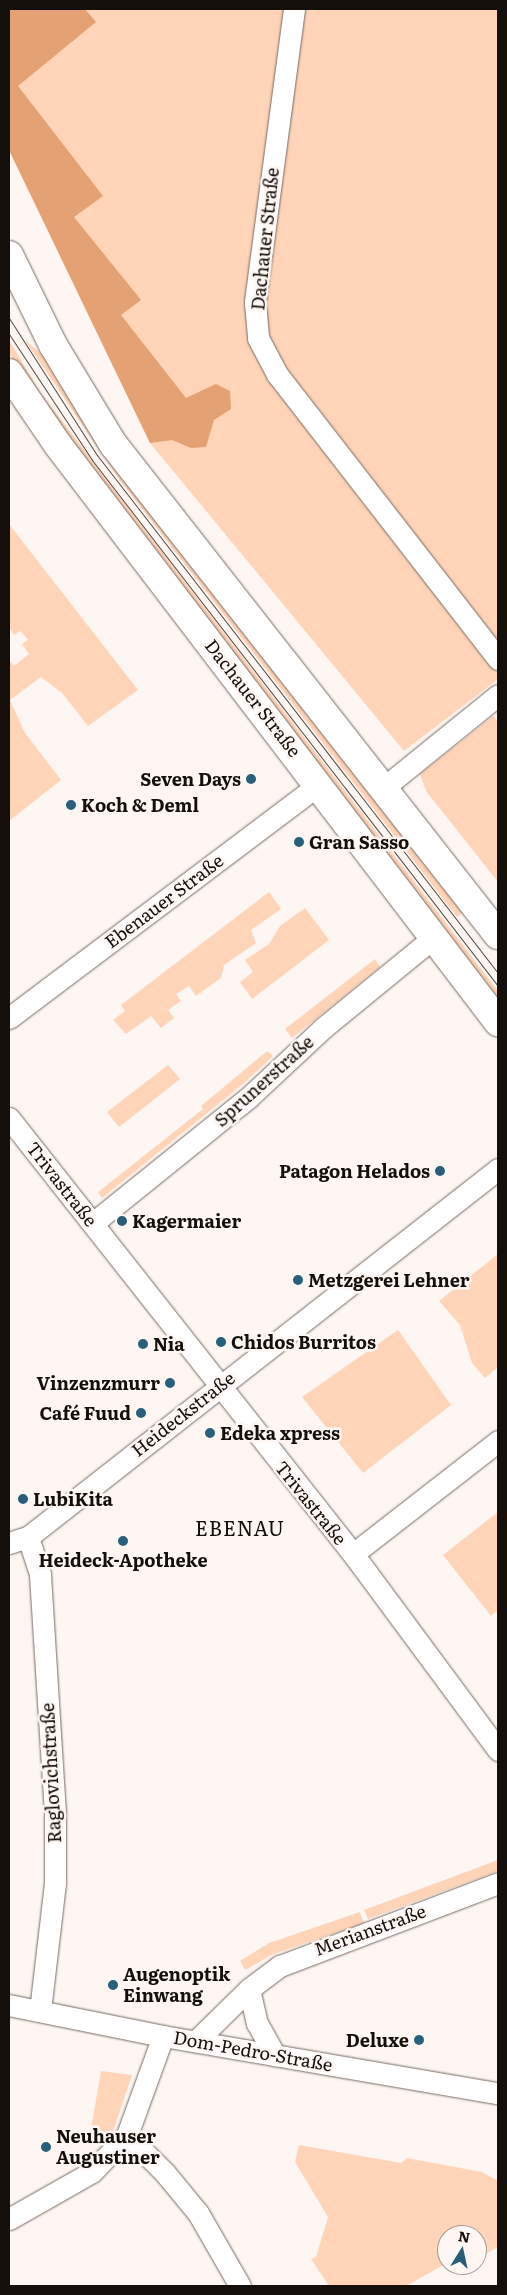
<!DOCTYPE html>
<meta charset="utf-8">
<style>
body{margin:0}
#map{position:relative;width:507px;height:2295px;overflow:hidden;background:#fdf6f2;font-family:Literata,serif}
div>[style]{position:absolute}
.green>*{inset:0;background:#ffd4b9}
.forest>*{inset:0;background:#e4a174}
.roads{filter:drop-shadow(0 0 1px #786a61) drop-shadow(0 0 1px #786a61)}
.street>*{height:21px;margin:-10.5px;padding:0 10.5px;transform-origin:10.5px;border-radius:10.5px;background:#fff}
.secondary>*{height:28px;margin:-14px;padding:0 14px;transform-origin:14px;border-radius:14px;background:#fff}
.tram>*{height:1px;margin:-0.5px;padding:0 0.5px;transform-origin:0.5px;border-radius:0.5px;background:#4e4945}
.dots>*{width:14px;height:14px;translate:-50% -50%;box-sizing:border-box;border:2px solid #fdf6f2;border-radius:50%}
span{translate:-50% -50%;white-space:nowrap;text-align:center;line-height:1.15;-webkit-text-stroke:5px #fdf6f2;paint-order:stroke}
.street-label{font-size:18px;color:#140f0b}
.poi-label{font-size:18px;color:#140f0b;font-weight:700}
.right{translate:-100% -50%;text-align:right}
.left{translate:0 -50%;text-align:left}
.quarter-label{font-size:20px;color:#140f0b;letter-spacing:1px}
.frame{position:absolute;inset:0;border:10px solid #140f0b;pointer-events:none}
.north{position:absolute;left:437px;top:2225px;width:50px;height:50px;box-sizing:border-box;background:#fdf6f2;border:1px solid #a09a96;border-radius:50%;rotate:10deg;font-size:14px;font-weight:700;line-height:20px;text-align:center;color:#140f0b}
.north::after{content:'';display:block;margin:auto;width:18px;height:22px;background:#28607a;clip-path:polygon(50% 0,100% 100%,50% 72%,0 100%)}
</style>
<div id="map">
<div class="green">
<div style="clip-path:polygon(9px 9px,498px 9px,498px 679px,404px 751px,150px 443px,9px 150px)"></div>
<div style="clip-path:polygon(24px 339px,46px 358px,133px 491px,295px 699px,410px 846px,455px 893px,466px 910px,457px 917px,119px 479px)"></div>
<div style="clip-path:polygon(9px 340px,40px 392px,498px 991px,498px 998px,34px 394px,9px 353px)"></div>
<div style="clip-path:polygon(9px 524px,138px 690px,88px 726px,62px 693px,41px 677px,10px 700px,25px 733px,61px 780px,9px 821px,9px 660px,14px 666px,29px 654px,22px 644px,28px 640px,24px 635px,20px 631px,14px 635px,9px 627px)"></div>
<div style="clip-path:polygon(493px 716px,498px 722px,498px 882px,426px 791px,420px 774px)"></div>
<div style="clip-path:polygon(269px 892px,281px 909px,251px 930px,256px 943px,224px 965px,221px 978px,196px 996px,189px 986px,176px 994px,181px 1001px,168px 1010px,174px 1018px,161px 1028px,151px 1016px,126px 1034px,113px 1020px,125px 1011px,121px 1005px)"></div>
<div style="clip-path:polygon(305px 908px,329px 940px,252px 999px,240px 982px,253px 972px,245px 960px,269px 944px,280px 926px)"></div>
<div style="clip-path:polygon(375px 959px,380px 967px,292px 1038px,285px 1029px)"></div>
<div style="clip-path:polygon(267px 1051px,273px 1056px,243px 1084px,102px 1198px,98px 1192px,203px 1109px,201px 1106px)"></div>
<div style="clip-path:polygon(168px 1065px,180px 1079px,119px 1127px,107px 1112px)"></div>
<div style="clip-path:polygon(498px 1254px,498px 1367px,485px 1378px,472px 1363px,460px 1325px,439px 1301px)"></div>
<div style="clip-path:polygon(398px 1330px,451px 1405px,363px 1473px,302px 1397px)"></div>
<div style="clip-path:polygon(498px 1512px,498px 1610px,491px 1616px,443px 1555px)"></div>
<div style="clip-path:polygon(498px 1860px,498px 1871px,368px 1919px,364px 1910px)"></div>
<div style="clip-path:polygon(360px 1912px,364px 1923px,271px 1955px,245px 1970px,240px 1961px,269px 1943px)"></div>
<div style="clip-path:polygon(101px 2071px,132px 2075px,112px 2134px,104px 2146px,91px 2129px)"></div>
<div style="clip-path:polygon(299px 2145px,401px 2163px,407px 2158px,482px 2172px,498px 2181px,498px 2247px,477px 2259px,477px 2235px,447px 2235px,447px 2263px,406px 2286px,329px 2286px,311px 2259px,316px 2257px,328px 2217px,295px 2162px)"></div>
</div>
<div class="forest">
<div style="clip-path:polygon(9px 9px,85px 9px,96px 22px,18px 86px,103px 196px,74px 217px,141px 300px,121px 315px,186px 398px,216px 384px,230px 391px,231px 409px,214px 420px,206px 447px,191px 448px,172px 440px,150px 443px,9px 150px)"></div>
</div>
<div class="roads">
<div class="street">
<div style="left:294px;top:9px;width:296px;rotate:97.6deg"></div>
<div style="left:255px;top:302px;width:36px;rotate:85deg"></div>
<div style="left:258px;top:338px;width:41px;rotate:62.2deg"></div>
<div style="left:277px;top:374px;width:361px;rotate:52.2deg"></div>
<div style="left:382px;top:789px;width:149px;rotate:-39deg"></div>
<div style="left:9px;top:1018px;width:388px;rotate:-37deg"></div>
<div style="left:9px;top:1118px;width:555px;rotate:51.73deg"></div>
<div style="left:353px;top:1554px;width:244px;rotate:53.5deg"></div>
<div style="left:93px;top:1223px;width:199px;rotate:-38.9deg"></div>
<div style="left:248px;top:1098px;width:103px;rotate:-43deg"></div>
<div style="left:323px;top:1028px;width:142px;rotate:-39.3deg"></div>
<div style="left:28px;top:1537px;width:40px;rotate:72deg"></div>
<div style="left:40px;top:1575px;width:237px;rotate:86.4deg"></div>
<div style="left:55px;top:1812px;width:71px;rotate:90deg"></div>
<div style="left:55px;top:1883px;width:129px;rotate:96.7deg"></div>
<div style="left:9px;top:1543px;width:20px;rotate:-18deg"></div>
<div style="left:28px;top:1537px;width:597px;rotate:-38.06deg"></div>
<div style="left:353px;top:1554px;width:184px;rotate:-37.9deg"></div>
<div style="left:249px;top:1989px;width:35px;rotate:77deg"></div>
<div style="left:257px;top:2023px;width:37px;rotate:61deg"></div>
<div style="left:9px;top:2005px;width:157px;rotate:11.4deg"></div>
<div style="left:163px;top:2036px;width:340px;rotate:9.7deg"></div>
<div style="left:196px;top:2041px;width:74px;rotate:-44.5deg"></div>
<div style="left:249px;top:1989px;width:39px;rotate:-37deg"></div>
<div style="left:280px;top:1966px;width:233px;rotate:-20.8deg"></div>
<div style="left:127px;top:2135px;width:54px;rotate:45deg"></div>
<div style="left:165px;top:2173px;width:52px;rotate:50.5deg"></div>
<div style="left:198px;top:2213px;width:84px;rotate:60.1deg"></div>
<div style="left:9px;top:2219px;width:95px;rotate:-29.5deg"></div>
<div style="left:92px;top:2172px;width:51px;rotate:-46.6deg"></div>
<div style="left:127px;top:2135px;width:105px;rotate:-70deg"></div>
</div>
<div class="secondary">
<div style="left:9px;top:255px;width:100px;rotate:63.9deg"></div>
<div style="left:53px;top:345px;width:116px;rotate:58.8deg"></div>
<div style="left:113px;top:444px;width:624px;rotate:51.9deg"></div>
<div style="left:9px;top:373px;width:87px;rotate:55.8deg"></div>
<div style="left:58px;top:445px;width:726px;rotate:52.67deg"></div>
</div>
</div>
<div class="tram">
<div style="left:9px;top:318px;width:163px;rotate:57.3deg"></div>
<div style="left:97px;top:455px;width:655px;rotate:52.26deg"></div>
<div style="left:9px;top:334px;width:151px;rotate:56.6deg"></div>
<div style="left:92px;top:460px;width:664px;rotate:52.34deg"></div>
</div>
<div class="dots">
<div style="left:251px;top:779px;background:#28607a"></div>
<div style="left:71px;top:805px;background:#28607a"></div>
<div style="left:299px;top:842px;background:#28607a"></div>
<div style="left:440px;top:1171px;background:#28607a"></div>
<div style="left:122px;top:1221px;background:#28607a"></div>
<div style="left:298px;top:1280px;background:#28607a"></div>
<div style="left:221px;top:1342px;background:#28607a"></div>
<div style="left:143px;top:1344px;background:#28607a"></div>
<div style="left:170px;top:1383px;background:#28607a"></div>
<div style="left:141px;top:1413px;background:#28607a"></div>
<div style="left:210px;top:1433px;background:#28607a"></div>
<div style="left:23px;top:1499px;background:#28607a"></div>
<div style="left:123px;top:1541px;background:#28607a"></div>
<div style="left:113px;top:1985px;background:#28607a"></div>
<div style="left:419px;top:2040px;background:#28607a"></div>
<div style="left:46px;top:2147px;background:#28607a"></div>
</div>
<div class="street-label">
<span style="left:265px;top:239px;rotate:-84deg">Dachauer Straße</span>
<span style="left:253px;top:698px;rotate:52deg">Dachauer Straße</span>
<span style="left:164px;top:901px;rotate:-37deg">Ebenauer Straße</span>
<span style="left:264px;top:1081px;rotate:-42deg">Sprunerstraße</span>
<span style="left:62px;top:1184px;rotate:52deg">Trivastraße</span>
<span style="left:183px;top:1414px;rotate:-38deg">Heideckstraße</span>
<span style="left:311px;top:1503px;rotate:51deg">Trivastraße</span>
<span style="left:51px;top:1773px;rotate:-93deg">Raglovichstraße</span>
<span style="left:370px;top:1930px;rotate:-20deg">Merianstraße</span>
<span style="left:253px;top:2051px;rotate:10deg">Dom-Pedro-Straße</span>
</div>
<div class="poi-label">
<span class="right" style="left:241px;top:779px">Seven Days</span>
<span class="left" style="left:81px;top:805px">Koch &amp; Deml</span>
<span class="left" style="left:309px;top:842px">Gran Sasso</span>
<span class="right" style="left:430px;top:1171px">Patagon Helados</span>
<span class="left" style="left:132px;top:1221px">Kagermaier</span>
<span class="left" style="left:308px;top:1280px">Metzgerei Lehner</span>
<span class="left" style="left:231px;top:1342px">Chidos Burritos</span>
<span class="left" style="left:153px;top:1344px">Nia</span>
<span class="right" style="left:160px;top:1383px">Vinzenzmurr</span>
<span class="right" style="left:131px;top:1413px">Café Fuud</span>
<span class="left" style="left:220px;top:1433px">Edeka xpress</span>
<span class="left" style="left:33px;top:1499px">LubiKita</span>
<span style="left:123px;top:1560px">Heideck-Apotheke</span>
<span class="left" style="left:123px;top:1985px">Augenoptik<br>Einwang</span>
<span class="right" style="left:409px;top:2040px">Deluxe</span>
<span class="left" style="left:56px;top:2147px">Neuhauser<br>Augustiner</span>
</div>
<div class="quarter-label">
<span style="left:240px;top:1527px">EBENAU</span>
</div>
<div class="frame"></div>
<div class="north">N</div>
</div>
